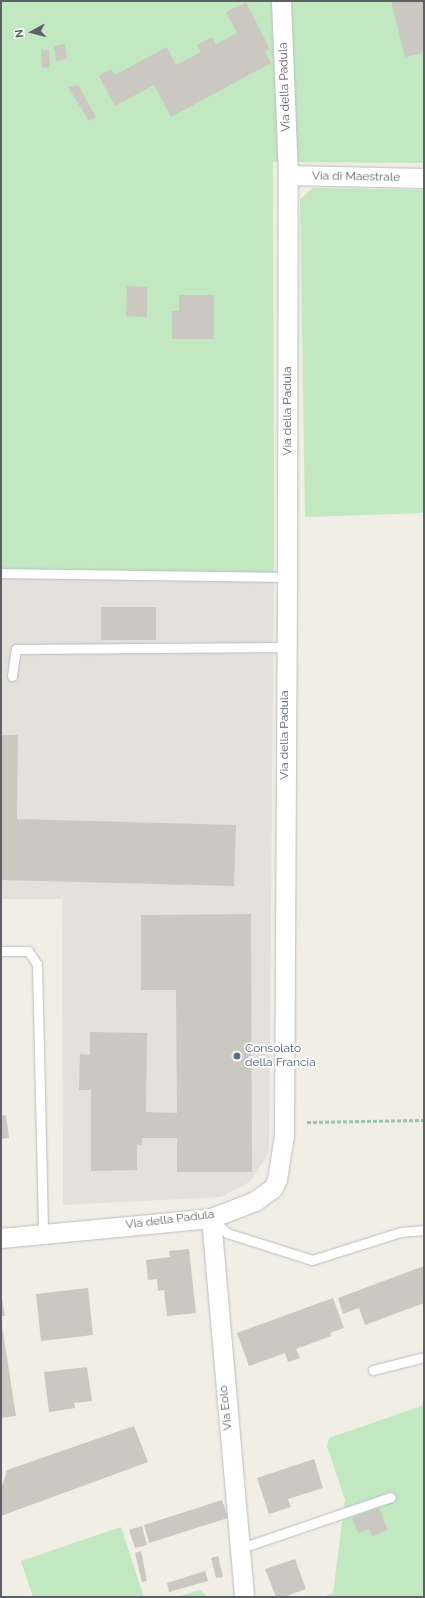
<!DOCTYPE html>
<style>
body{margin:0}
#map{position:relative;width:425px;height:1598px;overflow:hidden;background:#f0eee5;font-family:Raleway,sans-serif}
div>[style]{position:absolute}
.industrial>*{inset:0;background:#e4e1dd}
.green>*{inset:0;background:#c1e8c1}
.building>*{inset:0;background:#cbc8c2}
.path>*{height:2.5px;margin-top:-1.25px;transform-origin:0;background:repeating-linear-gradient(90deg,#98c7a6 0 4px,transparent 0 6px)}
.roads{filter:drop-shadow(0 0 1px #babdc2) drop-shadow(0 0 1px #babdc2)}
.service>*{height:9px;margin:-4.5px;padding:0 4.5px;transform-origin:4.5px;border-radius:4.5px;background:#fff}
.minor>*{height:19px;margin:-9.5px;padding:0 9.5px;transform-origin:9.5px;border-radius:9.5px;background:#fff}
.dots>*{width:11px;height:11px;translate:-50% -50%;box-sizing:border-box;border:2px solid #fff;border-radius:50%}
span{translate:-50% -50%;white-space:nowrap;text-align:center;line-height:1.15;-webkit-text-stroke:3.5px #fff;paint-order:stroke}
.street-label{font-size:12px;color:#5d6166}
.service-label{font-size:12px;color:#4e5e75}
.left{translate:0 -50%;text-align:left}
.frame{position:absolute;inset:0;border:2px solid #5d6166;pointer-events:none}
.north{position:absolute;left:12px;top:12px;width:40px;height:40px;-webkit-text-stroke:3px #fff;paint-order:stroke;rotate:263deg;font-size:11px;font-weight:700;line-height:16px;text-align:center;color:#5d6166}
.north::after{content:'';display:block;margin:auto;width:14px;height:18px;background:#5d6166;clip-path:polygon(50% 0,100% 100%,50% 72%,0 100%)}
</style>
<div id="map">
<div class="industrial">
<div style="clip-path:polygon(1px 575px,274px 576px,269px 1152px,251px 1181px,221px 1197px,63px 1205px,62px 899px,1px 899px)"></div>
</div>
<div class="green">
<div style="clip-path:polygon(1px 1px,424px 1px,424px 163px,273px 162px,274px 576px,1px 575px)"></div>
<div style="clip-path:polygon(313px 188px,424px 190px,424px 513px,305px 517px,300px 199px)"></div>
<div style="clip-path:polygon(424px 1405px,424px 1597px,322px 1597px,333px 1593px,345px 1500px,327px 1446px,329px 1438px)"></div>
<div style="clip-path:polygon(121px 1527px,144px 1597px,33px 1597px,21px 1561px)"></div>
<div style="clip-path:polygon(200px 1590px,208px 1597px,176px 1597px)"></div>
</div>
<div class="building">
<div style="clip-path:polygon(391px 1px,424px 1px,424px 53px,405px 57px)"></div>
<div style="clip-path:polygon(246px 2px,270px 49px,265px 52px,271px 63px,171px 117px,154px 85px,115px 106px,99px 76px,111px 69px,115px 75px,167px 47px,176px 65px,201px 52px,197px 45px,212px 37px,216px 44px,237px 33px,226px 12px)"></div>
<div style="clip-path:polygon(65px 44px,67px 59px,56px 61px,54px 46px)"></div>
<div style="clip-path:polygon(41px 50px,49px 50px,50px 67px,42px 68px)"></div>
<div style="clip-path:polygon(78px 85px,96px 117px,89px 121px,68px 87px)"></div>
<div style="clip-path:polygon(127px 286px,147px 287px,147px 317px,126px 316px)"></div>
<div style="clip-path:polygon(179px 295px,214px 295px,214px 339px,172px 339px,172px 311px,179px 311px)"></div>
<div style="clip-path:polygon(101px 607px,156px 607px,156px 640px,101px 640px)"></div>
<div style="clip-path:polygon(1px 735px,18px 735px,17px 819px,236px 825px,234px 886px,1px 880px)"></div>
<div style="clip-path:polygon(251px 914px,252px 1172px,177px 1172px,177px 1138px,142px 1138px,142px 1146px,137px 1145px,137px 1170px,91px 1171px,91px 1090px,79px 1090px,80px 1054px,90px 1055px,90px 1032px,147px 1033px,146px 1112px,177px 1113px,176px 990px,141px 990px,141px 915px)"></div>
<div style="clip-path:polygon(6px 1115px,9px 1138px,1px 1139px,1px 1116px)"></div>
<div style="clip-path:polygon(189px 1249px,196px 1313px,167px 1316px,164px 1290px,158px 1291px,157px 1279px,148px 1280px,146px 1260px,170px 1257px,169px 1251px)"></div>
<div style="clip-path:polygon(424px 1266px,424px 1303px,365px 1325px,359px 1308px,343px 1314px,338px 1298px)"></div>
<div style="clip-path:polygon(88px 1288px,93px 1335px,41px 1341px,36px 1294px)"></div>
<div style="clip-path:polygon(1px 1293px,5px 1316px,1px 1316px)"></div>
<div style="clip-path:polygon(333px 1298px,344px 1328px,330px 1333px,331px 1336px,296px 1349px,300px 1358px,288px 1362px,285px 1353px,249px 1366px,237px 1333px)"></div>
<div style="clip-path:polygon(1px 1319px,16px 1416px,1px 1418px)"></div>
<div style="clip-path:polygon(87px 1367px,92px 1401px,74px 1403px,75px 1408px,49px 1412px,44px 1372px)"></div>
<div style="clip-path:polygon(134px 1426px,148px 1462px,1px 1516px,1px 1489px,7px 1470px)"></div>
<div style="clip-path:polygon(314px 1459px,323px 1488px,288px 1499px,291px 1507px,269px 1514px,257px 1478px)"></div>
<div style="clip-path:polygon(222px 1500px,228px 1518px,149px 1543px,144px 1525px)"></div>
<div style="clip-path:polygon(379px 1508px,388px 1530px,372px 1536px,369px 1529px,358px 1533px,352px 1518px)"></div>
<div style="clip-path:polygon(142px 1526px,147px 1545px,135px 1548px,129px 1530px)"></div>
<div style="clip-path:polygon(141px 1551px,147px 1581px,142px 1582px,135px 1553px)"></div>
<div style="clip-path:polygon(218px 1556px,223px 1577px,216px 1578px,211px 1558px)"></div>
<div style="clip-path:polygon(295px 1559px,306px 1589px,284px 1597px,276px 1597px,265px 1569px)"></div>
<div style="clip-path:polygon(205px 1571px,208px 1581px,169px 1592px,167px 1583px)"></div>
</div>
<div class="path">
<div style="left:307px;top:1122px;width:117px;rotate:-1deg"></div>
</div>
<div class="roads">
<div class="service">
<div style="left:1px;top:573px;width:286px;rotate:0.8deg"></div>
<div style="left:12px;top:676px;width:27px;rotate:-82deg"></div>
<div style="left:16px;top:649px;width:270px;rotate:-0.4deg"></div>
<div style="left:1px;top:951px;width:27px"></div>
<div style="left:28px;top:951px;width:16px;rotate:55deg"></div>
<div style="left:37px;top:964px;width:270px;rotate:88.7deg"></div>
<div style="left:212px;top:1219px;width:21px;rotate:43deg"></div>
<div style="left:227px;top:1233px;width:89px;rotate:17.6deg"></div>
<div style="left:312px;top:1260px;width:93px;rotate:-17.5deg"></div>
<div style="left:401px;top:1232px;width:23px;rotate:-5deg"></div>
<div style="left:373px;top:1370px;width:53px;rotate:-14.3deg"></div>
<div style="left:241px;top:1548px;width:158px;rotate:-18.8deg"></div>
</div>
<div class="minor">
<div style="left:288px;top:175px;width:136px;rotate:1.3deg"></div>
<div style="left:211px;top:1218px;width:380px;rotate:85deg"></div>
<div style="left:1px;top:1238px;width:211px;rotate:-5.4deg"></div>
<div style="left:211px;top:1218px;width:47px;rotate:-21.1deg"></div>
<div style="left:255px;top:1201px;width:22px;rotate:-36deg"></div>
<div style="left:273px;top:1188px;width:10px;rotate:-66deg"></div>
<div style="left:277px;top:1179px;width:44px;rotate:-80.8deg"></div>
<div style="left:284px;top:1136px;width:559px;rotate:-89.69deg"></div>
<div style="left:287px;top:577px;width:402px;rotate:-89.9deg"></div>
<div style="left:288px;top:175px;width:174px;rotate:-92.3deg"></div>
</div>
</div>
<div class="dots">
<div style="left:237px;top:1056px;background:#5c6f8a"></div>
</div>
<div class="street-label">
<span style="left:285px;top:87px;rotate:-92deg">Via della Padula</span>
<span style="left:356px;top:177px;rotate:1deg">Via di Maestrale</span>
<span style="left:288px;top:411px;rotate:-90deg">Via della Padula</span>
<span style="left:285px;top:735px;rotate:-90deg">Via della Padula</span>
<span style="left:170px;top:1220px;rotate:-7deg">Via della Padula</span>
<span style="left:226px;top:1408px;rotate:-96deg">Via Eolo</span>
</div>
<div class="service-label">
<span class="left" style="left:245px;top:1056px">Consolato<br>della Francia</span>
</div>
<div class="frame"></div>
<div class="north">N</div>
</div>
